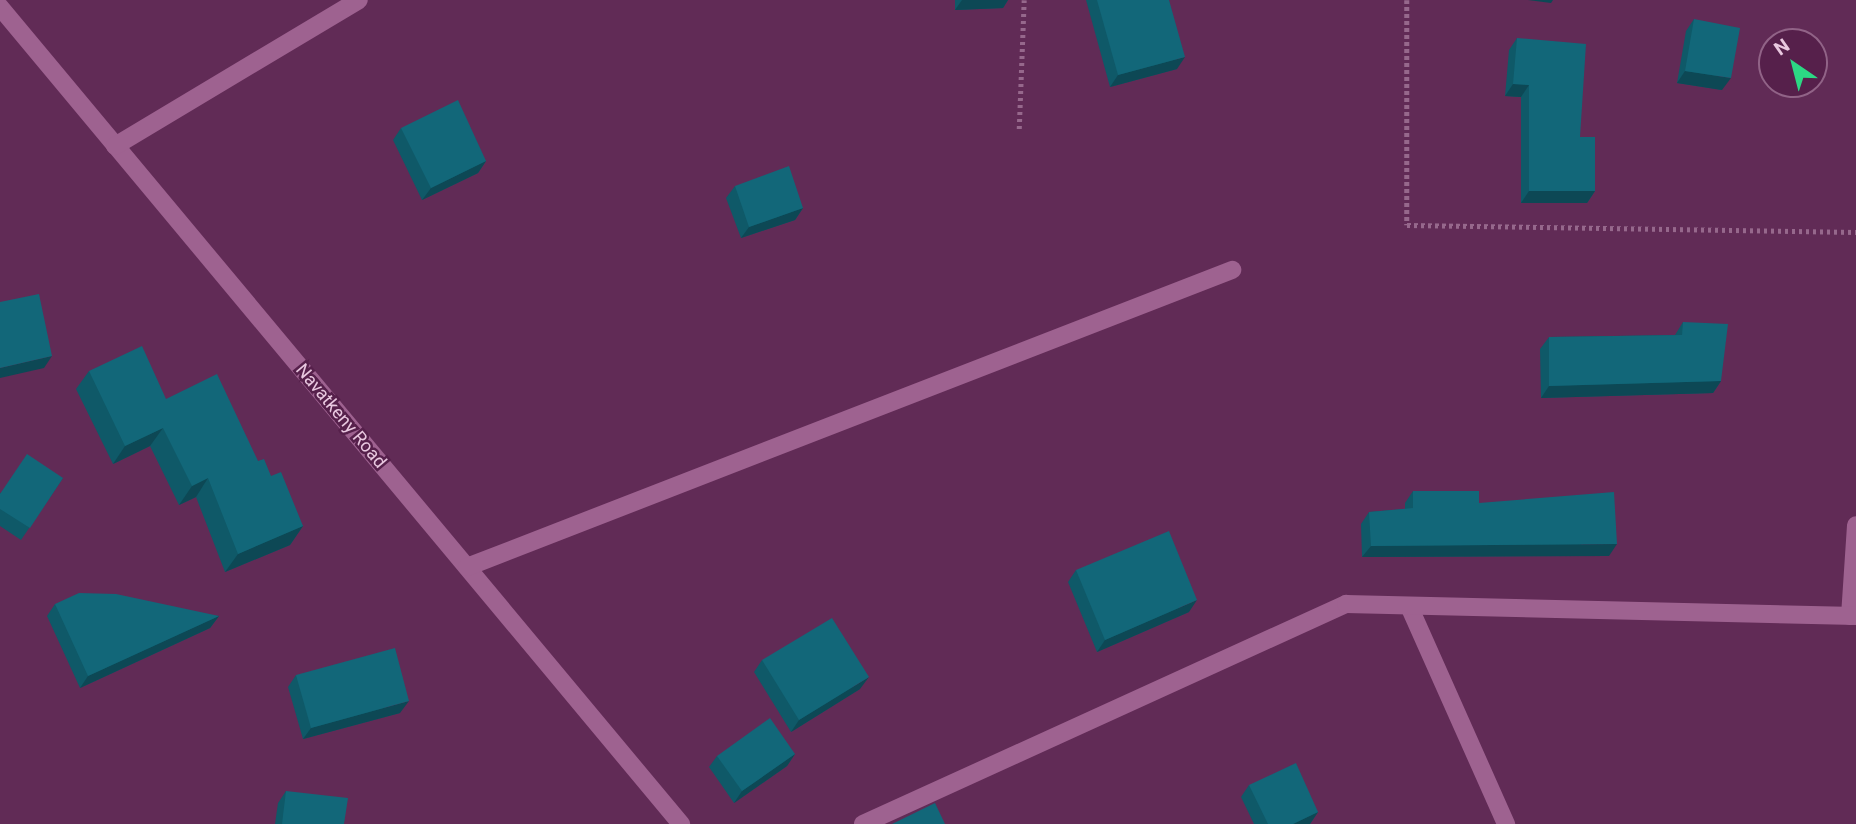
<!DOCTYPE html>
<style>
body{margin:0}
#map{position:relative;width:1856px;height:824px;overflow:hidden;background:#612b56;font-family:Roboto,sans-serif}
div>[style]{position:absolute}
.path>*{height:4.5px;margin-top:-2.25px;transform-origin:0;background:repeating-linear-gradient(90deg,#96688c 0 3.5px,transparent 0 7px)}
.street>*{height:18px;margin:-9px;padding:0 9px;transform-origin:9px;border-radius:9px;background:#9e6290}
.wall>*{inset:0;background:#0f5968}
.shaded-wall>*{inset:0;background:#0d4855}
.building>*{inset:0;background:#126779}
span{translate:-50% -50%;white-space:nowrap;text-align:center;line-height:1.15;-webkit-text-stroke:5px #56204b;paint-order:stroke}
.street-label{font-size:18px;color:#e9c8e0}
.north{position:absolute;left:1758px;top:28px;width:70px;height:70px;box-sizing:border-box;background:#56204b;border:2px solid #916387;border-radius:50%;rotate:325deg;font-size:19px;font-weight:700;line-height:28px;text-align:center;color:#e9c8e0}
.north::after{content:'';display:block;margin:auto;width:24px;height:32px;background:#2cd884;clip-path:polygon(50% 0,100% 100%,50% 72%,0 100%)}
</style>
<div id="map">
<div class="path">
<div style="left:1407px;top:0;width:225px;rotate:90deg"></div>
<div style="left:1407px;top:225px;width:449px;rotate:0.9deg"></div>
<div style="left:1019px;top:129px;width:129px;rotate:-87.8deg"></div>
</div>
<div class="street">
<div style="left:0;top:7px;width:1064px;rotate:50.19deg"></div>
<div style="left:115px;top:146px;width:284px;rotate:-30.9deg"></div>
<div style="left:467px;top:567px;width:821px;rotate:-21.22deg"></div>
<div style="left:1409px;top:606px;width:239px;rotate:66deg"></div>
<div style="left:1850px;top:616px;width:91px;rotate:-86.2deg"></div>
<div style="left:863px;top:824px;width:531px;rotate:-24.49deg"></div>
<div style="left:1346px;top:604px;width:510px;rotate:1.35deg"></div>
</div>
<div class="wall">
<div style="clip-path:polygon(955px 0,1008px 0,1003px 8px,955px 10px)"></div>
<div style="clip-path:polygon(1086px 0,1169px 0,1177px 69px,1110px 87px)"></div>
<div style="clip-path:polygon(1694px 19px,1722px 90px,1677px 83px,1686px 31px)"></div>
<div style="clip-path:polygon(1517px 38px,1580px 137px,1595px 191px,1587px 203px,1521px 203px,1521px 97px,1505px 96px,1509px 50px)"></div>
<div style="clip-path:polygon(401px 128px,486px 161px,478px 173px,422px 200px,393px 140px)"></div>
<div style="clip-path:polygon(735px 186px,803px 208px,795px 220px,741px 238px,726px 198px)"></div>
<div style="clip-path:polygon(1683px 322px,1721px 381px,1713px 393px,1541px 398px,1540px 349px,1549px 337px,1675px 335px)"></div>
<div style="clip-path:polygon(89px 371px,166px 399px,258px 461px,271px 476px,303px 526px,290px 545px,225px 572px,196px 497px,179px 505px,150px 446px,113px 464px,76px 389px)"></div>
<div style="clip-path:polygon(63px 478px,21px 540px,0 526px,0 493px)"></div>
<div style="clip-path:polygon(1413px 491px,1479px 503px,1609px 556px,1362px 557px,1361px 524px,1369px 512px,1405px 509px,1405px 503px)"></div>
<div style="clip-path:polygon(1076px 570px,1189px 612px,1097px 652px,1068px 582px)"></div>
<div style="clip-path:polygon(55px 604px,219px 616px,210px 628px,80px 688px,47px 616px)"></div>
<div style="clip-path:polygon(762px 660px,860px 689px,791px 732px,754px 672px)"></div>
<div style="clip-path:polygon(296px 675px,400px 713px,303px 739px,288px 687px)"></div>
<div style="clip-path:polygon(795px 754px,787px 766px,734px 803px,709px 767px,717px 756px)"></div>
<div style="clip-path:polygon(1249px 785px,1318px 812px,1310px 824px,1254px 824px,1241px 797px)"></div>
<div style="clip-path:polygon(286px 791px,344px 824px,275px 824px,278px 803px)"></div>
</div>
<div class="shaded-wall">
<div style="clip-path:polygon(962px 0,1008px 0,1003px 8px,955px 10px)"></div>
<div style="clip-path:polygon(1528px 0,1553px 0,1551px 3px)"></div>
<div style="clip-path:polygon(1185px 57px,1177px 69px,1110px 87px,1118px 75px)"></div>
<div style="clip-path:polygon(1685px 71px,1731px 78px,1722px 90px,1677px 83px)"></div>
<div style="clip-path:polygon(1513px 84px,1529px 85px,1521px 97px,1505px 96px)"></div>
<div style="clip-path:polygon(486px 161px,478px 173px,422px 200px,431px 188px)"></div>
<div style="clip-path:polygon(1529px 191px,1595px 191px,1587px 203px,1521px 203px)"></div>
<div style="clip-path:polygon(803px 208px,795px 220px,741px 238px,749px 227px)"></div>
<div style="clip-path:polygon(52px 356px,44px 368px,0 378px,0 368px)"></div>
<div style="clip-path:polygon(1721px 381px,1713px 393px,1541px 398px,1549px 386px)"></div>
<div style="clip-path:polygon(163px 428px,150px 446px,113px 464px,125px 446px)"></div>
<div style="clip-path:polygon(208px 478px,196px 497px,179px 505px,192px 486px)"></div>
<div style="clip-path:polygon(303px 526px,290px 545px,225px 572px,238px 554px)"></div>
<div style="clip-path:polygon(1617px 544px,1609px 556px,1362px 557px,1371px 546px)"></div>
<div style="clip-path:polygon(1197px 600px,1189px 612px,1097px 652px,1105px 640px)"></div>
<div style="clip-path:polygon(219px 616px,210px 628px,80px 688px,88px 676px)"></div>
<div style="clip-path:polygon(869px 677px,860px 689px,791px 732px,799px 720px)"></div>
<div style="clip-path:polygon(409px 701px,400px 713px,303px 739px,311px 728px)"></div>
<div style="clip-path:polygon(795px 754px,787px 766px,734px 803px,742px 791px)"></div>
<div style="clip-path:polygon(1318px 812px,1310px 824px,1293px 824px)"></div>
</div>
<div class="building">
<div style="clip-path:polygon(1097px 0,1169px 0,1185px 57px,1118px 75px)"></div>
<div style="clip-path:polygon(1694px 19px,1740px 28px,1731px 78px,1685px 71px)"></div>
<div style="clip-path:polygon(1517px 38px,1586px 44px,1580px 137px,1595px 137px,1595px 191px,1529px 191px,1529px 85px,1513px 84px)"></div>
<div style="clip-path:polygon(458px 100px,486px 161px,431px 188px,401px 128px)"></div>
<div style="clip-path:polygon(789px 166px,803px 208px,749px 227px,735px 186px)"></div>
<div style="clip-path:polygon(39px 294px,52px 356px,0 368px,0 302px)"></div>
<div style="clip-path:polygon(1683px 322px,1728px 324px,1721px 381px,1549px 386px,1549px 337px,1682px 335px)"></div>
<div style="clip-path:polygon(142px 346px,166px 399px,217px 374px,258px 461px,264px 459px,271px 476px,281px 472px,303px 526px,238px 554px,208px 478px,192px 486px,163px 428px,125px 446px,89px 371px)"></div>
<div style="clip-path:polygon(27px 454px,63px 478px,30px 528px,0 509px,0 494px)"></div>
<div style="clip-path:polygon(1413px 491px,1479px 491px,1479px 503px,1614px 492px,1617px 544px,1371px 546px,1369px 512px,1413px 508px)"></div>
<div style="clip-path:polygon(1169px 531px,1197px 600px,1105px 640px,1076px 570px)"></div>
<div style="clip-path:polygon(79px 593px,116px 594px,219px 616px,88px 676px,55px 604px)"></div>
<div style="clip-path:polygon(832px 618px,869px 677px,799px 720px,762px 660px)"></div>
<div style="clip-path:polygon(395px 648px,409px 701px,311px 728px,296px 675px)"></div>
<div style="clip-path:polygon(770px 718px,795px 754px,742px 791px,717px 756px)"></div>
<div style="clip-path:polygon(1296px 763px,1318px 812px,1293px 824px,1268px 824px,1249px 785px)"></div>
<div style="clip-path:polygon(286px 791px,348px 798px,344px 824px,282px 824px)"></div>
<div style="clip-path:polygon(935px 803px,945px 824px,892px 824px)"></div>
</div>
<div class="street-label">
<span style="left:341px;top:416px;rotate:50deg">Navatkeny Road</span>
</div>
<div class="north">N</div>
</div>
